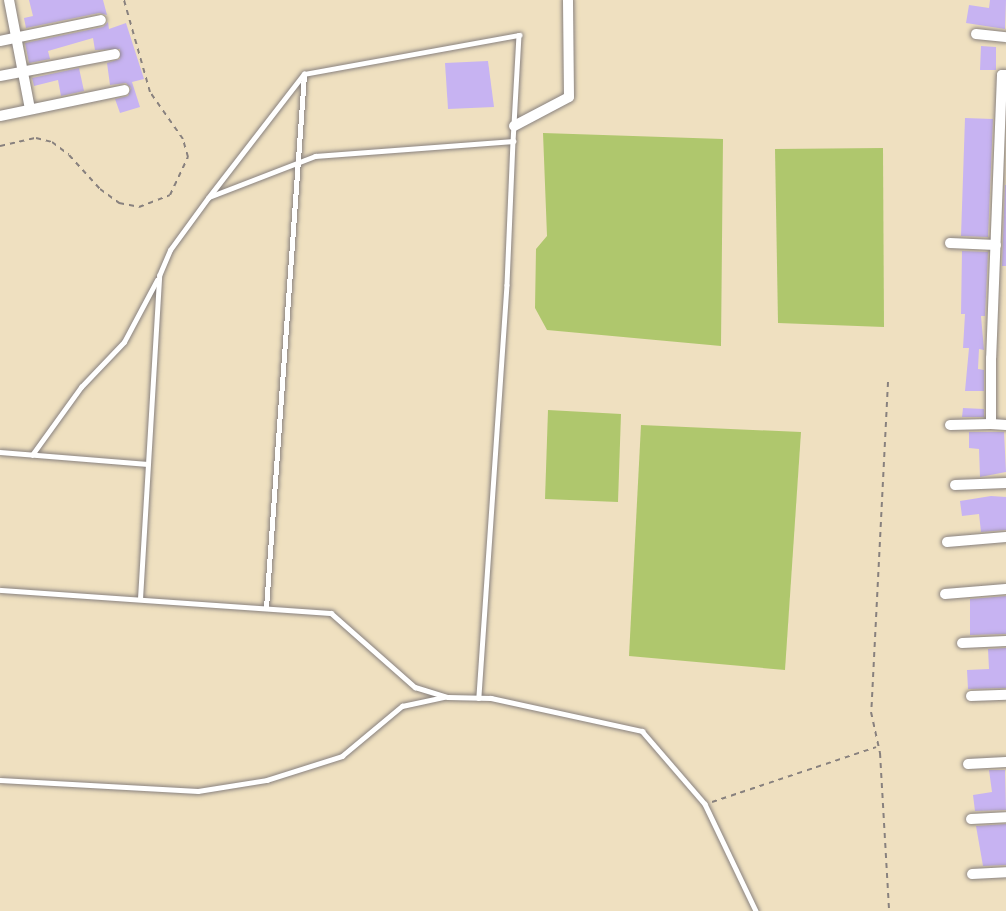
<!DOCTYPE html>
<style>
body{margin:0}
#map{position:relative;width:1006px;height:911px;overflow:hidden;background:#efe0c0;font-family:"Architects Daughter",sans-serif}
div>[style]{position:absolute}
.green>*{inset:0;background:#afc76d}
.building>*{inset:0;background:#c7b3f2}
.path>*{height:2px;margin-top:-1px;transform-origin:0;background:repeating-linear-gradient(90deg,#88817e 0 5px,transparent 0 10px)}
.roads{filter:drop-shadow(0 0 2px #88817e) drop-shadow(0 0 2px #88817e)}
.lane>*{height:4.5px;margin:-2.25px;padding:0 2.25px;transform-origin:2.25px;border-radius:2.25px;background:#fff}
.street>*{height:10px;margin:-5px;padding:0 5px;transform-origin:5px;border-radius:5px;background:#fff}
span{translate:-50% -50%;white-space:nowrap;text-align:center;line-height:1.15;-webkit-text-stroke:6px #fbf7ec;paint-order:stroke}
</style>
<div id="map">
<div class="green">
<div style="clip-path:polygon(543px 133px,723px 139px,721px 346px,547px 330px,535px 308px,536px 249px,547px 236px)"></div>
<div style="clip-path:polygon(883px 148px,884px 327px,778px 323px,775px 149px)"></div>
<div style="clip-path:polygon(548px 410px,621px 414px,618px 502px,545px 499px)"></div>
<div style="clip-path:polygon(641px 425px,801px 432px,785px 670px,629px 656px)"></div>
</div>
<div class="building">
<div style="clip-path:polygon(29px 0,103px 0,107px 15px,99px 13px,26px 28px,24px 18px,33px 16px)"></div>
<div style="clip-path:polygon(990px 0,1006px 0,1005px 29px,966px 23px,969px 5px,989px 8px)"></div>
<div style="clip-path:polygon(108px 22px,109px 29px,126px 23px,144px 79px,132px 82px,140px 107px,120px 113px,115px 99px,128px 96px,131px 88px,126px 83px,110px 85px,107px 63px,120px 59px,120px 49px,95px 50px,93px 38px,48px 51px,50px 59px,29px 63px,25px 43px,103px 27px)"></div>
<div style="clip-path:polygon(981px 46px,996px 47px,996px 70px,980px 70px)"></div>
<div style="clip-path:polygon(488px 61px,494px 107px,448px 109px,445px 63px)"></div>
<div style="clip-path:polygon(79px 68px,84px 91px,61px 96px,58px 80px,34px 86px,32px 78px)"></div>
<div style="clip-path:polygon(965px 118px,993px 119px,988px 237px,961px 236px)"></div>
<div style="clip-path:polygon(1005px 185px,1006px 185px,1006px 266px,1002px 266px)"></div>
<div style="clip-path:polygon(962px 251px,988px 252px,985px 316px,981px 316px,984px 350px,979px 349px,978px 369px,984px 370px,984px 391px,965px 391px,969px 348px,963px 348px,965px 314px,961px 314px)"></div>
<div style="clip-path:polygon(963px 408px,984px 409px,984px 417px,962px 417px)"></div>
<div style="clip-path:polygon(969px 432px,1004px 432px,1006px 472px,980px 477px,979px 449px,969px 448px)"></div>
<div style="clip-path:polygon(991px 496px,1006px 497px,1006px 530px,981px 532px,979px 514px,962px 516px,960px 501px)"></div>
<div style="clip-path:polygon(1006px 596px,1006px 634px,970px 635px,970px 599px)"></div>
<div style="clip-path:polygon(1006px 648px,1006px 688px,968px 689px,967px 670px,989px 669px,988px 649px)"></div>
<div style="clip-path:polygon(989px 770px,1005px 770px,1006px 810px,975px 811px,973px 795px,992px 792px)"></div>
<div style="clip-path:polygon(1006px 824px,1006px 865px,983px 866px,976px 826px)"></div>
</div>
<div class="path">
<div style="left:0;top:146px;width:37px;rotate:-13deg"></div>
<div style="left:36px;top:138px;width:16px;rotate:14deg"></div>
<div style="left:52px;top:142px;width:21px;rotate:37deg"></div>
<div style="left:69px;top:155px;width:46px;rotate:47.6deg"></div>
<div style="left:100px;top:189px;width:24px;rotate:36deg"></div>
<div style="left:119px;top:203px;width:20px;rotate:11deg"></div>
<div style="left:139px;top:207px;width:33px;rotate:-21deg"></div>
<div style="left:170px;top:195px;width:42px;rotate:-64.7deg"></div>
<div style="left:188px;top:157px;width:19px;rotate:-106deg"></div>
<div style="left:183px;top:139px;width:57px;rotate:-125.1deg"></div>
<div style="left:150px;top:92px;width:96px;rotate:-105.8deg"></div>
<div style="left:888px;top:382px;width:330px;rotate:92.9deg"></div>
<div style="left:871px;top:712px;width:42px;rotate:77.6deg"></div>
<div style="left:880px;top:753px;width:158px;rotate:86.7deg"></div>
<div style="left:712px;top:802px;width:173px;rotate:-18.5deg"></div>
</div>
<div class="roads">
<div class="lane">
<div style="left:209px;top:197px;width:114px;rotate:-21.1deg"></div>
<div style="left:315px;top:156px;width:199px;rotate:-4.3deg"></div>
<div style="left:513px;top:141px;width:144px;rotate:92.4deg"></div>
<div style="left:507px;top:285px;width:414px;rotate:93.9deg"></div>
<div style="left:0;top:452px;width:148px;rotate:4.6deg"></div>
<div style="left:32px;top:455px;width:84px;rotate:-54.2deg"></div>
<div style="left:81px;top:387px;width:62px;rotate:-46.3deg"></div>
<div style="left:124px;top:342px;width:70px;rotate:-62deg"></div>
<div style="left:0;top:590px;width:332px;rotate:4deg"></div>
<div style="left:331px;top:613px;width:112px;rotate:41.4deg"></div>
<div style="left:415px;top:687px;width:34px;rotate:17deg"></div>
<div style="left:448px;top:697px;width:43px;rotate:1.3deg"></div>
<div style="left:491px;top:698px;width:155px;rotate:12.3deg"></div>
<div style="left:642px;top:731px;width:96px;rotate:49.2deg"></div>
<div style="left:705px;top:804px;width:119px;rotate:64.5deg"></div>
<div style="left:140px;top:599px;width:324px;rotate:-86.6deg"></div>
<div style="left:159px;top:276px;width:28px;rotate:-67deg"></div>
<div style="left:170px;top:250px;width:64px;rotate:-53.8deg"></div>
<div style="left:208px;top:198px;width:157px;rotate:-52.3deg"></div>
<div style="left:304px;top:74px;width:219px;rotate:-10.3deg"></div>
<div style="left:519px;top:35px;width:106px;rotate:93.2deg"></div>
<div style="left:266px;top:608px;width:534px;rotate:-85.92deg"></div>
<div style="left:0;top:780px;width:198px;rotate:3.2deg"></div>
<div style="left:198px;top:791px;width:70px;rotate:-9.1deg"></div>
<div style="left:267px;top:780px;width:79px;rotate:-17.7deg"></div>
<div style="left:342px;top:756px;width:78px;rotate:-39.8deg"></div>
<div style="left:402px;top:706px;width:43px;rotate:-12.1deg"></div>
</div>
<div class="street">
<div style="left:9px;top:0;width:111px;rotate:79.1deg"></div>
<div style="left:976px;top:34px;width:30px;rotate:6deg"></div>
<div style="left:0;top:41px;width:103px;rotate:-11.7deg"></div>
<div style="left:1006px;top:75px;width:4px;rotate:180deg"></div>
<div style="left:1002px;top:75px;width:283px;rotate:92.2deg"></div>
<div style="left:991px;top:358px;width:66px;rotate:90deg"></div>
<div style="left:991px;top:424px;width:15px;rotate:4deg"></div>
<div style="left:0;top:76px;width:117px;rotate:-10.8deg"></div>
<div style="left:0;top:116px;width:127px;rotate:-11.8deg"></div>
<div style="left:514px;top:126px;width:62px;rotate:-27.8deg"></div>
<div style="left:569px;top:97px;width:97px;rotate:-90.6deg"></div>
<div style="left:950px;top:243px;width:46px;rotate:2.5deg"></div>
<div style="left:950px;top:425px;width:41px;rotate:-1.4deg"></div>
<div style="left:955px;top:485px;width:51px;rotate:-2.2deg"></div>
<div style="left:947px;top:542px;width:59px;rotate:-4.8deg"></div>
<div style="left:945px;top:594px;width:61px;rotate:-4.7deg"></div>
<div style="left:962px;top:643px;width:44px;rotate:-2.6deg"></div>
<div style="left:971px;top:696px;width:35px;rotate:-2deg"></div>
<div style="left:968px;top:764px;width:38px;rotate:-3deg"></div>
<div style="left:971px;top:819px;width:35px;rotate:-3deg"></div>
<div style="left:972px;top:874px;width:34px;rotate:-3deg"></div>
</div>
</div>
</div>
